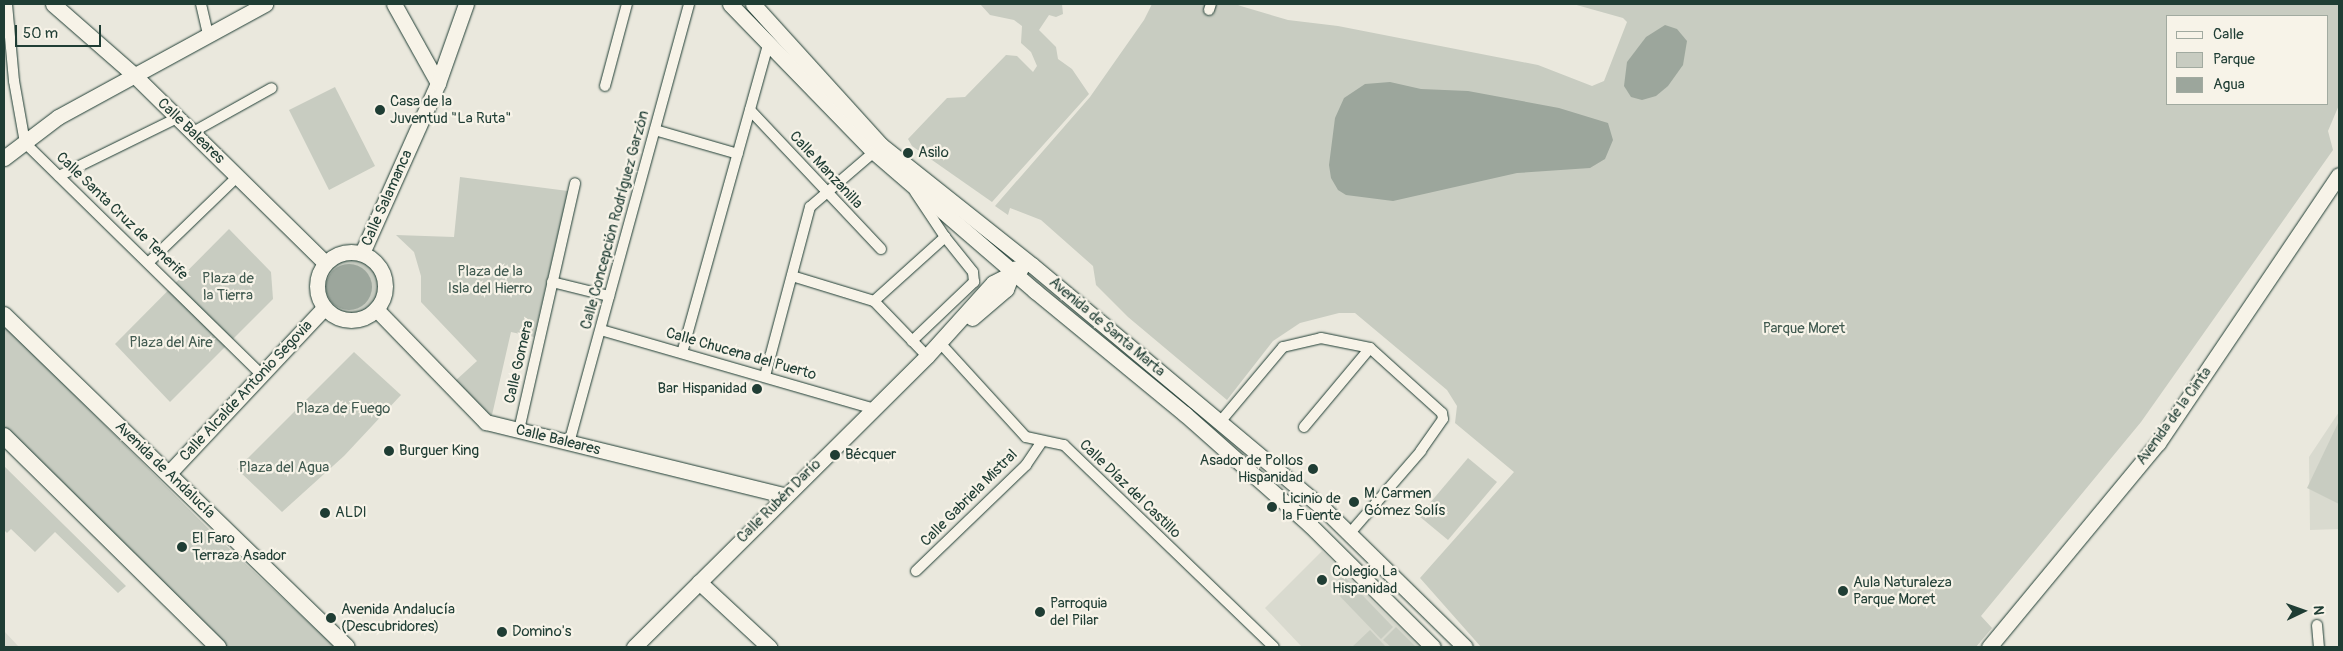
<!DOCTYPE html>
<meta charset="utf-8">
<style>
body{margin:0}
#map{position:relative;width:2343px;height:651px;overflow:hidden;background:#eae8dd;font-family:Pangolin,sans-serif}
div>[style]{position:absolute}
.built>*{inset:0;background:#d9dacf}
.green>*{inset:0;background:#c8ccc1}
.round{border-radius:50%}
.water>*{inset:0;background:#9ca69c}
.roads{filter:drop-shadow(0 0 1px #1f3d34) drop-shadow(0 0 1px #1f3d34)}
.street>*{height:10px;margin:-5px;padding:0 5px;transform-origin:5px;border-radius:5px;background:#f7f3e8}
.secondary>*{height:15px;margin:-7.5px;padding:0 7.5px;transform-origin:7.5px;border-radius:7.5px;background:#f7f3e8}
.secondary>.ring{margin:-7.5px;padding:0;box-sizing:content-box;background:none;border:15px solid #f7f3e8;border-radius:50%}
.primary>*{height:16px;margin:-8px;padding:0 8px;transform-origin:8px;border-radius:8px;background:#f7f3e8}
.dots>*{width:14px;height:14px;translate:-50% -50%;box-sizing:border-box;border:2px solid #f7f3e8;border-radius:50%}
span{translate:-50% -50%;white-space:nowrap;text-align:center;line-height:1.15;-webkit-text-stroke:4.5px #f7f3e8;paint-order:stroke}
.poi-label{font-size:15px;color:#1f3d34}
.left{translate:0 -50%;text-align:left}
.right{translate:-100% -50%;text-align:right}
.street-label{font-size:15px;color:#1f3d34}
.park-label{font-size:15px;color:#415a50}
.frame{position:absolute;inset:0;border:5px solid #1f3d34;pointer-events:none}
.legend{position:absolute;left:2166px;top:15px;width:162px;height:90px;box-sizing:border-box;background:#f7f3e8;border:1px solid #a1aaa0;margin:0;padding:6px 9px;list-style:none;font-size:15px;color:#1f3d34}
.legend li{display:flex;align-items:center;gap:10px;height:25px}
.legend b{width:25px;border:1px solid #a1aaa0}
.north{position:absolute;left:2278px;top:586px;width:50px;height:50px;-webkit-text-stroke:4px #f7f3e8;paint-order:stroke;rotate:87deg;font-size:14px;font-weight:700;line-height:20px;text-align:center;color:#1f3d34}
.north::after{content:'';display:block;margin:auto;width:18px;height:22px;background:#1f3d34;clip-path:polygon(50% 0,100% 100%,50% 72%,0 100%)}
.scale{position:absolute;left:15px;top:25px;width:86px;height:22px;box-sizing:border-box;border:2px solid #1f3d34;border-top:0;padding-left:6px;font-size:15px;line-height:18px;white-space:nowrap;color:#1f3d34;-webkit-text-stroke:4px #f7f3e8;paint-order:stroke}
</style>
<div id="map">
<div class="built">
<div style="clip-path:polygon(2339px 412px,2339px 529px,2310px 530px,2309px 457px)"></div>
<div style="clip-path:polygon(1322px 551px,1419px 647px,1302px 647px,1265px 608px)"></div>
<div style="clip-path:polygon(4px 631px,19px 647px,4px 647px)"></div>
</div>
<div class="green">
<div style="clip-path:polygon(980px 4px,1062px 4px,1063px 14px,1056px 17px,1049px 15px,1039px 30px,1056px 47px,1058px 59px,1072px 69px,1089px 94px,992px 202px,912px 146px,908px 139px,947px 98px,965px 97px,1006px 55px,1017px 56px,1033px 72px,1037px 66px,1031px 52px,1021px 43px,1022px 26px,1014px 20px,990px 15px)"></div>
<div style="clip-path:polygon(evenodd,1152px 4px,1234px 4px,1288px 20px,1338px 26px,1538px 65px,1592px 86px,1604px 81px,1627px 22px,1623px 18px,1573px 4px,2339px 4px,2339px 105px,2328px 131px,2333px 150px,2141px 422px,1981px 616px,1992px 628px,1976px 647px,1481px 647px,1420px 578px,1514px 472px,1455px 423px,1457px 406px,1447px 390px,1355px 313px,1339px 313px,1300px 323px,1273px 341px,1227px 400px,1128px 317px,1096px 285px,1093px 266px,1041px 220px,1010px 208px,1008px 215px,995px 206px,1090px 97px,1144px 20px,1152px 4px,2167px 16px,2327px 16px,2327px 104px,2167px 104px,2167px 16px)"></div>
<div style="clip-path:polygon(335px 87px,375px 166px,329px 190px,289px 110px)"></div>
<div style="clip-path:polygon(460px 177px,568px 191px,534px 337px,511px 332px,492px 415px,485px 413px,454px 382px,477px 361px,421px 302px,421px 276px,414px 252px,396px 235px,454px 237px)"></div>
<div style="clip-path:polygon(229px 229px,271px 272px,273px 299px,170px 402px,115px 344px)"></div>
<div class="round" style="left:319px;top:254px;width:64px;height:64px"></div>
<div style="clip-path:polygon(4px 325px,222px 542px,335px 647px,224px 647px,4px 430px)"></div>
<div style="clip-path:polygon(354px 352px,401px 395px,344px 456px,282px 512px,237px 469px)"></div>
<div style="clip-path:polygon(2339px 421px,2339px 504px,2307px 488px)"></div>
<div style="clip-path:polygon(1468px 458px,1497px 482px,1448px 540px,1419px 516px)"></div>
<div style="clip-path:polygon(4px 466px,126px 586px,118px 593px,55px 532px,35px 552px,11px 529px,7px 533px,4px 530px)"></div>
<div style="clip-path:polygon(1343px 575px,1393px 627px,1381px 639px,1331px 587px)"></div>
<div style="clip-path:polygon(1396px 627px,1416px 647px,1391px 647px,1383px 640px)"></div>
<div style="clip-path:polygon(1370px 630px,1386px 647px,1352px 647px)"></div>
</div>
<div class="water">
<div style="clip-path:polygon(1665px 25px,1677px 29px,1687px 41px,1683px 65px,1668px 86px,1656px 96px,1642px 100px,1631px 97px,1624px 86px,1627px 62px,1646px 37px)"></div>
<div style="clip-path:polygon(1390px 82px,1421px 89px,1468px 91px,1559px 108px,1608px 123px,1613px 140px,1605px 159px,1590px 168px,1517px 173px,1393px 201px,1346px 195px,1338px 190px,1331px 178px,1329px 165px,1335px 118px,1344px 98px,1365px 84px)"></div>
<div class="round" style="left:326px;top:264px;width:46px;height:46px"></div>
</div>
<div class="roads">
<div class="street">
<div style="left:7px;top:4px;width:77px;rotate:84.8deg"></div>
<div style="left:14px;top:81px;width:63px;rotate:79.9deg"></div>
<div style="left:25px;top:143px;width:330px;rotate:44.4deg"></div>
<div style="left:201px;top:4px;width:32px;rotate:77deg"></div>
<div style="left:1209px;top:10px;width:6px;rotate:-72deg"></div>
<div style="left:605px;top:86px;width:85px;rotate:-75deg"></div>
<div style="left:750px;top:110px;width:191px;rotate:46.7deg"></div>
<div style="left:655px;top:130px;width:86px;rotate:16.1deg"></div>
<div style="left:193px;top:132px;width:90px;rotate:-29.1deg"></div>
<div style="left:59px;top:176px;width:131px;rotate:-26.2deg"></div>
<div style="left:149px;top:262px;width:122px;rotate:-44deg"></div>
<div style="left:792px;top:276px;width:86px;rotate:17deg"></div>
<div style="left:874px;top:301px;width:76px;rotate:46.1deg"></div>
<div style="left:552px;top:282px;width:59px;rotate:13.8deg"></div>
<div style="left:874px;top:301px;width:96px;rotate:-42deg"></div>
<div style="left:601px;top:330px;width:282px;rotate:16.1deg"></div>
<div style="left:912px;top:341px;width:86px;rotate:-43.6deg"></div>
<div style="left:974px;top:282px;width:10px;rotate:-96deg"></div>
<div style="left:973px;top:272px;width:45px;rotate:-128.7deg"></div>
<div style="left:945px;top:237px;width:54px;rotate:-123.7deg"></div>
<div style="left:941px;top:344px;width:126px;rotate:47.6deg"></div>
<div style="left:1026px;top:437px;width:39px;rotate:12deg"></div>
<div style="left:1064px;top:445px;width:291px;rotate:43.9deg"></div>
<div style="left:682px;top:353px;width:323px;rotate:-74.4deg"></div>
<div style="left:765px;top:376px;width:175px;rotate:-75.1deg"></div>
<div style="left:810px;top:207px;width:84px;rotate:-40.7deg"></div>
<div style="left:1220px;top:422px;width:98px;rotate:-50deg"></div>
<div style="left:1283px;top:347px;width:39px;rotate:-13deg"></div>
<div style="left:1321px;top:338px;width:50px;rotate:11.5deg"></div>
<div style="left:1370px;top:348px;width:97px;rotate:42.1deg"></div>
<div style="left:1442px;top:413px;width:6px;rotate:81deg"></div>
<div style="left:1443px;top:419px;width:39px;rotate:125deg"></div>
<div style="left:1421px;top:451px;width:110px;rotate:130.9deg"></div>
<div style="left:1304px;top:427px;width:103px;rotate:-50.1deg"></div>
<div style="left:519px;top:430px;width:253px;rotate:-77.2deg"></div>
<div style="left:569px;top:443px;width:455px;rotate:-74.7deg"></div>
<div style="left:916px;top:571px;width:153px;rotate:-43.9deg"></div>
<div style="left:1026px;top:465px;width:27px;rotate:-56deg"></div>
<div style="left:2317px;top:625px;width:22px;rotate:85deg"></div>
</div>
<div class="secondary">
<div style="left:53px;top:4px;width:108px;rotate:41.2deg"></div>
<div style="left:134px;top:75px;width:268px;rotate:44.5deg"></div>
<div style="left:394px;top:4px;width:90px;rotate:60.9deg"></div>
<div style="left:730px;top:4px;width:206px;rotate:45.8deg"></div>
<div style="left:874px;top:152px;width:213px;rotate:40.8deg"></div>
<div style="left:1035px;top:291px;width:194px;rotate:39.4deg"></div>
<div style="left:1185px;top:414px;width:167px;rotate:41.6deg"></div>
<div style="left:1310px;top:525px;width:173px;rotate:44.8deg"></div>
<div style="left:753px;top:4px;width:190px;rotate:47.8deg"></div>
<div style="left:881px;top:145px;width:193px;rotate:38.5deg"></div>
<div style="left:1032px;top:265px;width:381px;rotate:39.9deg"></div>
<div style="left:1324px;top:509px;width:197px;rotate:44.4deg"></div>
<div style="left:4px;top:158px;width:68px;rotate:-37.2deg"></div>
<div style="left:58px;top:117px;width:236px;rotate:-28.6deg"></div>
<div class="ring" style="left:317px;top:252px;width:53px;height:53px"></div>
<div style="left:362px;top:253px;width:186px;rotate:-65.9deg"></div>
<div style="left:438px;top:83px;width:84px;rotate:-70.5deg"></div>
<div style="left:376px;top:309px;width:158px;rotate:45.8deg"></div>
<div style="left:486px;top:422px;width:307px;rotate:13.8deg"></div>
<div style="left:972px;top:318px;width:45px;rotate:-40.5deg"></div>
<div style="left:1006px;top:289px;width:22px;rotate:-68deg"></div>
<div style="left:169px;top:473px;width:226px;rotate:-46.8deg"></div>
<div style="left:699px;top:582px;width:96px;rotate:42.9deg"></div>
<div style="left:634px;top:647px;width:413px;rotate:-44.8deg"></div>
<div style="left:927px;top:356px;width:98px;rotate:-47.9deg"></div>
<div style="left:993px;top:283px;width:31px;rotate:-27deg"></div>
<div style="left:1989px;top:647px;width:265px;rotate:-50.4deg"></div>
<div style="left:2158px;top:443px;width:323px;rotate:-56deg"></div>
</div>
<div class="primary">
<div style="left:4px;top:315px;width:477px;rotate:44.1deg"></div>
<div style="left:4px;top:436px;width:301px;rotate:44.6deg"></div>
</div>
</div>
<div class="dots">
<div style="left:380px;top:110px;background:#1f3d34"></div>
<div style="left:908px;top:153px;background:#1f3d34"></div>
<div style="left:757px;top:389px;background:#1f3d34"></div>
<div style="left:389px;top:451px;background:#1f3d34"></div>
<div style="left:835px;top:455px;background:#1f3d34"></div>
<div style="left:1313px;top:469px;background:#1f3d34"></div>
<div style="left:1354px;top:502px;background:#1f3d34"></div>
<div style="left:1272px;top:507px;background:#1f3d34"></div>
<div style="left:325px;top:513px;background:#1f3d34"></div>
<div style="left:182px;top:547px;background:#1f3d34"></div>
<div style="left:1322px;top:580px;background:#1f3d34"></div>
<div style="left:1843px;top:591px;background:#1f3d34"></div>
<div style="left:1040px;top:612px;background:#1f3d34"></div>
<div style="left:331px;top:618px;background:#1f3d34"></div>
<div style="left:502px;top:632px;background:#1f3d34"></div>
</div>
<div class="poi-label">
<span class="left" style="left:390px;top:110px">Casa de la<br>Juventud "La Ruta"</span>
<span class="left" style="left:918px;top:153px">Asilo</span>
<span class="right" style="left:747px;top:389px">Bar Hispanidad</span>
<span class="left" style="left:399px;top:451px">Burguer King</span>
<span class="left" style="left:845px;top:455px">Bécquer</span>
<span class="right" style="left:1303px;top:469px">Asador de Pollos<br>Hispanidad</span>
<span class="left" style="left:1364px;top:502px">M. Carmen<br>Gómez Solís</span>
<span class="left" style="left:1282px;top:507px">Licinio de<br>la Fuente</span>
<span class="left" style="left:335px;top:513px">ALDI</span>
<span class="left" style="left:192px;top:547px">El Faro<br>Terraza Asador</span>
<span class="left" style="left:1332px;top:580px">Colegio La<br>Hispanidad</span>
<span class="left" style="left:1853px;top:591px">Aula Naturaleza<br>Parque Moret</span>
<span class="left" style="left:1050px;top:612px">Parroquia<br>del Pilar</span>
<span class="left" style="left:341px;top:618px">Avenida Andalucía<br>(Descubridores)</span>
<span class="left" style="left:512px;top:632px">Domino's</span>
</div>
<div class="street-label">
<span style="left:191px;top:131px;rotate:44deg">Calle Baleares</span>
<span style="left:826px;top:170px;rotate:47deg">Calle Manzanilla</span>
<span style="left:387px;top:198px;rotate:-66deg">Calle Salamanca</span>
<span style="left:122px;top:216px;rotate:44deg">Calle Santa Cruz de Tenerife</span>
<span style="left:615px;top:220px;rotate:-75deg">Calle Concepción Rodríguez Garzón</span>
<span style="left:1107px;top:327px;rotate:40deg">Avenida de Santa Marta</span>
<span style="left:741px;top:354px;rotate:16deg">Calle Chucena del Puerto</span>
<span style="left:519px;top:362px;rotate:-77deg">Calle Gomera</span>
<span style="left:246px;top:391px;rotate:-47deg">Calle Alcalde Antonio Segovia</span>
<span style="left:2174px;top:416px;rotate:-54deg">Avenida de la Cinta</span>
<span style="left:558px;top:440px;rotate:14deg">Calle Baleares</span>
<span style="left:165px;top:470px;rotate:44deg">Avenida de Andalucía</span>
<span style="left:1130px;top:489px;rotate:44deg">Calle Díaz del Castillo</span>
<span style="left:969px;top:498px;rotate:-45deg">Calle Gabriela Mistral</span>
<span style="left:779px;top:501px;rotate:-45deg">Calle Rubén Darío</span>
</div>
<div class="park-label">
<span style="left:490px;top:280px">Plaza de la<br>Isla del Hierro</span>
<span style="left:228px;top:287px">Plaza de<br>la Tierra</span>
<span style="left:1804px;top:329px">Parque Moret</span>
<span style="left:171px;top:343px">Plaza del Aire</span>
<span style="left:343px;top:409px">Plaza de Fuego</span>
<span style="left:284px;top:468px">Plaza del Agua</span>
</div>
<div class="frame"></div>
<ul class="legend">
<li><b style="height:6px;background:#f7f3e8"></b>Calle</li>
<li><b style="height:14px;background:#c8ccc1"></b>Parque</li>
<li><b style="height:14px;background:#9ca69c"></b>Agua</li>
</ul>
<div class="north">N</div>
<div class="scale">50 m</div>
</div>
